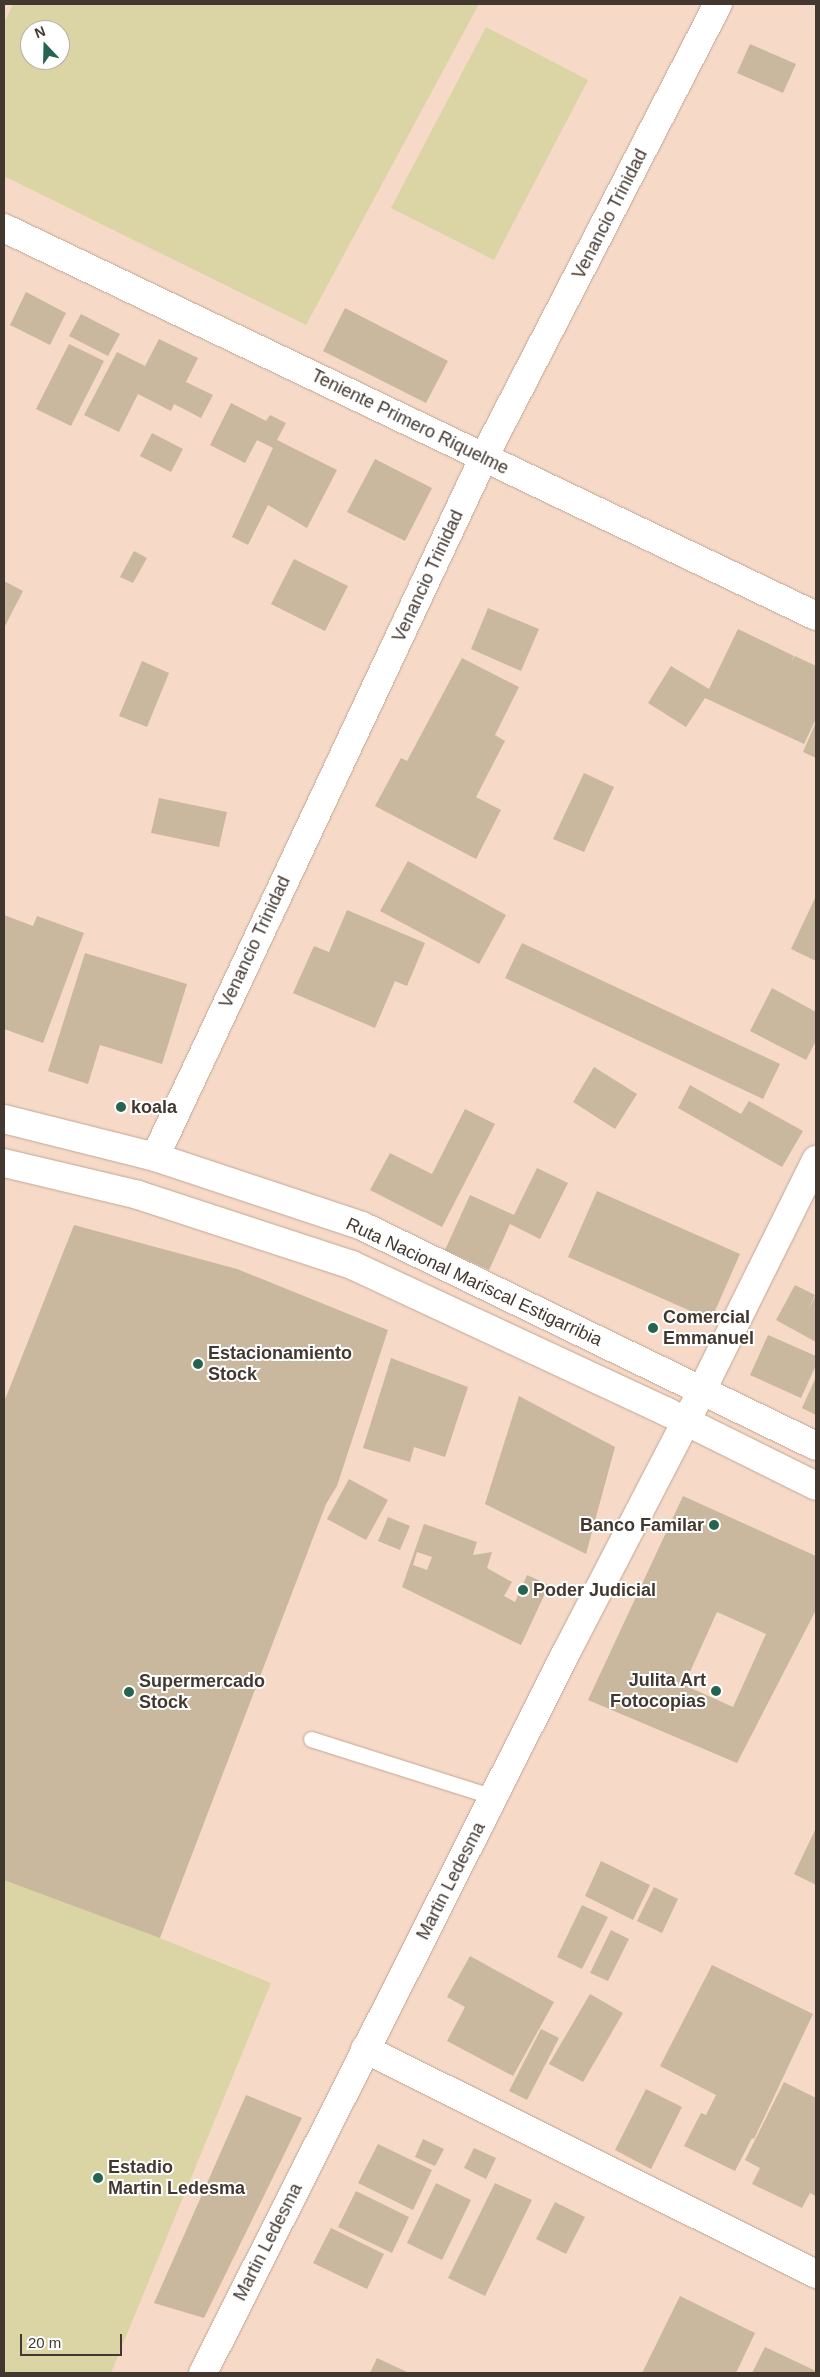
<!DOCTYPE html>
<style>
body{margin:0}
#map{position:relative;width:820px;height:2377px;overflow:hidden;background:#f6d9c7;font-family:Helvetica,sans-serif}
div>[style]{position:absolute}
.green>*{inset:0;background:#dbd4a4}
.building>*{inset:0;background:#c9b89e}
.roads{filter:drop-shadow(0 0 1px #c1a694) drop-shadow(0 0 1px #c1a694)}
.service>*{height:15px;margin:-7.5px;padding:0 7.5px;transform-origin:7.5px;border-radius:7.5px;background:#fff}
.minor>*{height:28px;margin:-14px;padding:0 14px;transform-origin:14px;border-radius:14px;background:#fff}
.tertiary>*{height:28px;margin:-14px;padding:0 14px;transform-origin:14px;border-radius:14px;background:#fff}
.trunk>*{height:28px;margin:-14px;padding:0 14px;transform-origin:14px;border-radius:14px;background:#fff}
.dots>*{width:14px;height:14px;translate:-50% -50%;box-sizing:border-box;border:2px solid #fff;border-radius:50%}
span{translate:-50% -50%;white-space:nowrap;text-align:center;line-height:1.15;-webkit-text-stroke:4px #fff;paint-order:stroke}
.street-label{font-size:18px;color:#433830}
.poi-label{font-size:18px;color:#433830;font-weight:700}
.left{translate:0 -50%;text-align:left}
.right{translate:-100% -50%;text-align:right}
.frame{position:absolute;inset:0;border:5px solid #433830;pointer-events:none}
.north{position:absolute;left:20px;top:20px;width:50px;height:50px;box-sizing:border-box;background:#fff;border:1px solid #b4afac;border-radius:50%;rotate:339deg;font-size:14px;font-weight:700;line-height:20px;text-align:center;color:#433830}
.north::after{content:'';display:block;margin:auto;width:18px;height:22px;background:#256450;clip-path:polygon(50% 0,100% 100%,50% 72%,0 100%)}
.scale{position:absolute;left:20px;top:2334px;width:102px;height:22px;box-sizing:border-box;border:2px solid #433830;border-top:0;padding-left:6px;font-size:15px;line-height:18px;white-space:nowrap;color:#433830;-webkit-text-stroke:4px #fff;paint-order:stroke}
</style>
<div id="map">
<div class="green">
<div style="clip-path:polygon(evenodd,13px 4px,479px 4px,306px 325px,4px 176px,4px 23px,13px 4px,30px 30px,60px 30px,60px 60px,30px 60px,30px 30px)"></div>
<div style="clip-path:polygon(486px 27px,588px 80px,494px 260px,391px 208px)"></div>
<div style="clip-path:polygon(4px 1875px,271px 1983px,111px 2373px,4px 2373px)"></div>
</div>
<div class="building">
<div style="clip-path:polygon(750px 44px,796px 64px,783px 93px,737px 73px)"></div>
<div style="clip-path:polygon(26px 292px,66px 313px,50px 345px,10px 325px)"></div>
<div style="clip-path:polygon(345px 308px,448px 361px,426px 403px,323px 351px)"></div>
<div style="clip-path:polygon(81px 314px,120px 334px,108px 356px,69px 336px)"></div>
<div style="clip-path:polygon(159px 339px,198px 358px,186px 382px,213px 395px,201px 418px,174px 404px,171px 411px,138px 394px,119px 432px,84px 415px,117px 352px,145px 366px)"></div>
<div style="clip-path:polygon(69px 344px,104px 361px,71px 426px,36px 409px)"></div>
<div style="clip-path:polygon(231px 403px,266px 421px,270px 415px,286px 423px,277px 440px,337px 470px,307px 528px,268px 505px,248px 545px,232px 537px,273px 448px,257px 440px,245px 463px,210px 445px)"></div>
<div style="clip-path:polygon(152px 433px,183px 449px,171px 472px,140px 456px)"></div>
<div style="clip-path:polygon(375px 459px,432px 488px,405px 541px,347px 512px)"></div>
<div style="clip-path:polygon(134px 551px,147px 558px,133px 583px,120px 577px)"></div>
<div style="clip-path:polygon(294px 559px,348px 586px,325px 631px,271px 604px)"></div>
<div style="clip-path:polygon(4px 581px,23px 591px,4px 628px)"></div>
<div style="clip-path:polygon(488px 608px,539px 629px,521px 671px,471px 649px)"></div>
<div style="clip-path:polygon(738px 629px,794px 656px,791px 662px,795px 656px,816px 666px,816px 719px,804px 744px,705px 698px,686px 727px,648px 703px,671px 666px,709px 689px)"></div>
<div style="clip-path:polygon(462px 658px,519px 687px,495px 735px,505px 741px,476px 797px,501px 810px,476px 859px,375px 806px,401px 758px,407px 761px)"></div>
<div style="clip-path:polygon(142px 661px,169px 673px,147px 727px,119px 716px)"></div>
<div style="clip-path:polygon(816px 722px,816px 758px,803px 752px)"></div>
<div style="clip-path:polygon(584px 773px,614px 787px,584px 852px,553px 839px)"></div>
<div style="clip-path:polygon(159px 798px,227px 812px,219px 847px,151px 833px)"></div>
<div style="clip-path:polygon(408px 861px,506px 915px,479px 964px,380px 911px)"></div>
<div style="clip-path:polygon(816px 896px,816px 961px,791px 949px)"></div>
<div style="clip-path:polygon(347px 910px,425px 943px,407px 986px,395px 981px,375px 1028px,293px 993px,314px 946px,329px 952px)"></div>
<div style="clip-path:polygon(4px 915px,33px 926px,37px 916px,84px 933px,43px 1043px,4px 1029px)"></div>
<div style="clip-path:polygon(522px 943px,780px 1064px,763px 1099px,505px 978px)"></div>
<div style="clip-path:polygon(85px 953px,187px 984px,162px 1064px,100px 1045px,88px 1084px,48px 1071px)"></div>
<div style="clip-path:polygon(772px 988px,816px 1012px,816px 1041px,806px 1060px,750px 1031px)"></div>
<div style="clip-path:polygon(594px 1067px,637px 1094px,615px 1129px,573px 1102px)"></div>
<div style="clip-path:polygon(690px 1085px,741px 1114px,749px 1101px,803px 1131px,782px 1167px,678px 1108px)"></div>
<div style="clip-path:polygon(465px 1109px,495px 1124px,442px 1227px,370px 1190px,390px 1153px,432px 1174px)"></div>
<div style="clip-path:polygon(537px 1168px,568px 1183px,540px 1239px,510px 1224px,489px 1270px,445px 1250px,470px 1195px,514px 1215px)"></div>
<div style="clip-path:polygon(597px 1191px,740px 1254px,711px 1320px,568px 1257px)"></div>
<div style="clip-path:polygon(74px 1225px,237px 1269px,388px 1330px,337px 1486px,326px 1504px,160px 1938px,4px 1880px,4px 1402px)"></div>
<div style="clip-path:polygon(795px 1285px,815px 1295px,808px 1310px,816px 1295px,816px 1342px,776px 1320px)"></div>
<div style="clip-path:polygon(768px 1335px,816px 1356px,816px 1365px,801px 1398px,750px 1375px)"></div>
<div style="clip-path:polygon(391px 1358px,468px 1387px,445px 1457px,414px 1447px,410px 1462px,363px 1448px)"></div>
<div style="clip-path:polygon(816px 1377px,816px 1415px,802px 1408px)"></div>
<div style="clip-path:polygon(519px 1396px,615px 1447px,586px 1554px,485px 1504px)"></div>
<div style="clip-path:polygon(349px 1479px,388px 1500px,366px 1540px,327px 1519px)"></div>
<div style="clip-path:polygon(evenodd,683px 1496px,816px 1556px,816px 1610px,737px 1763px,588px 1700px,683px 1496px,717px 1612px,766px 1634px,733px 1707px,684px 1685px,717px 1612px)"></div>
<div style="clip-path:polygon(388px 1517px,410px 1526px,400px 1550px,378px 1541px)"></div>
<div style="clip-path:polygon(evenodd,424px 1524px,477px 1542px,473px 1555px,492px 1552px,487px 1568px,512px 1582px,504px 1596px,515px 1602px,527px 1575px,549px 1585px,521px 1645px,402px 1587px,424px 1524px,417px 1552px,432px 1557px,427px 1570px,413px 1565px,417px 1552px)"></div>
<div style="clip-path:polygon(816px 1828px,816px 1885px,794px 1874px)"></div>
<div style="clip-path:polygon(601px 1861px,650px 1885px,633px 1920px,585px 1896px)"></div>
<div style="clip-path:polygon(654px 1887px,678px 1899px,662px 1933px,637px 1921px)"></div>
<div style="clip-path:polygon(582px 1905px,608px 1917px,582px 1969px,557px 1957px)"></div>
<div style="clip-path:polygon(611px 1930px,629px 1939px,608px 1981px,590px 1973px)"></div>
<div style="clip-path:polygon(470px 1956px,554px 2002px,513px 2076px,447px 2041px,465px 2007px,447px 1997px)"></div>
<div style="clip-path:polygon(712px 1965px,813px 2014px,754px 2139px,752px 2138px,735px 2171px,684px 2146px,701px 2113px,706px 2115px,716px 2095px,660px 2066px)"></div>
<div style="clip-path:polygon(590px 1994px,623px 2013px,583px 2082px,549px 2064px)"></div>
<div style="clip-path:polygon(541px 2029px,559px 2038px,527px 2100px,509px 2091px)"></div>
<div style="clip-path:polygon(784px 2082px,816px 2098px,816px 2196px,810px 2193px,802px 2208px,752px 2184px,760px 2168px,745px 2160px)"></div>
<div style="clip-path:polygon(646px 2089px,682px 2107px,651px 2169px,615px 2150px)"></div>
<div style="clip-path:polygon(246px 2095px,302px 2118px,204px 2318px,154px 2303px)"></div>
<div style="clip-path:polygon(423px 2139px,444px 2149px,435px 2166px,415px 2157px)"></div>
<div style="clip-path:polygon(378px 2144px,432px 2170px,413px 2210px,358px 2183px)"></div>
<div style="clip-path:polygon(474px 2148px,496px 2158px,486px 2179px,464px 2168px)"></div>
<div style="clip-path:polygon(436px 2183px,471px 2200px,442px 2260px,407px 2243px)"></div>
<div style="clip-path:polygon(495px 2183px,532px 2200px,485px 2296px,448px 2278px)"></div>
<div style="clip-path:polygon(356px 2191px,409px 2217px,392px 2253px,338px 2227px)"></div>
<div style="clip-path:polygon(555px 2202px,585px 2217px,566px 2254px,536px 2239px)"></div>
<div style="clip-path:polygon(331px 2228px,384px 2254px,367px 2289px,313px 2263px)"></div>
<div style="clip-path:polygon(680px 2296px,755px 2333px,736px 2373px,642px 2373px)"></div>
<div style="clip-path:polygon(765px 2347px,816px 2371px,816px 2373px,752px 2373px)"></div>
<div style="clip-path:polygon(377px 2358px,409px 2373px,370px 2373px)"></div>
</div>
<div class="roads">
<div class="service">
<div style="left:311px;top:1739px;width:192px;rotate:17.6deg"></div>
</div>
<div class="minor">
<div style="left:155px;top:1157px;width:773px;rotate:-64.83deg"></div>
<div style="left:484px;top:457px;width:510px;rotate:-62.68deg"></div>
<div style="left:702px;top:1390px;width:257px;rotate:-63.6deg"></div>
<div style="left:365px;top:2049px;width:504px;rotate:26.51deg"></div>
</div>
<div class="tertiary">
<div style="left:4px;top:228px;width:900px;rotate:25.54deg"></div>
<div style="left:203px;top:2373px;width:811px;rotate:-63.25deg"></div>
<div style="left:568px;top:1649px;width:292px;rotate:-62.6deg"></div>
</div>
<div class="trunk">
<div style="left:4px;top:1119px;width:156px;rotate:14.1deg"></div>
<div style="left:155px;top:1157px;width:218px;rotate:18.4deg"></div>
<div style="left:362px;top:1226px;width:504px;rotate:25.85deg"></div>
<div style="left:4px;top:1163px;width:138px;rotate:13.4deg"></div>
<div style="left:138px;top:1195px;width:225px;rotate:18.1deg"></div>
<div style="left:352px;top:1265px;width:348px;rotate:25deg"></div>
<div style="left:667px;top:1412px;width:166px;rotate:26.4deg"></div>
</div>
</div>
<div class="dots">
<div style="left:121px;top:1107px;background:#256450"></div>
<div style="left:653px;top:1328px;background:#256450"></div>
<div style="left:198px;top:1364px;background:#256450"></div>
<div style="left:714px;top:1525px;background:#256450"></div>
<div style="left:523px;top:1590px;background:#256450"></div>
<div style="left:716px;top:1691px;background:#256450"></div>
<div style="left:129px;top:1692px;background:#256450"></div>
<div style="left:98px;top:2178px;background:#256450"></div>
</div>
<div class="street-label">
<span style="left:610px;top:214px;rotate:-63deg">Venancio Trinidad</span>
<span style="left:410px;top:422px;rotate:26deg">Teniente Primero Riquelme</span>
<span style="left:428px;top:576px;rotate:-65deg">Venancio Trinidad</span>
<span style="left:255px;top:942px;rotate:-65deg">Venancio Trinidad</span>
<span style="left:474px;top:1282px;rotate:25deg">Ruta Nacional Mariscal Estigarribia</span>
<span style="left:451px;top:1881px;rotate:-63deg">Martin Ledesma</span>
<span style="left:268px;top:2242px;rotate:-63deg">Martin Ledesma</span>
</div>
<div class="poi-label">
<span class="left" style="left:131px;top:1107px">koala</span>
<span class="left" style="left:663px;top:1328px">Comercial<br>Emmanuel</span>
<span class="left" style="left:208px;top:1364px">Estacionamiento<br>Stock</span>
<span class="right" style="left:704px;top:1525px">Banco Familar</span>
<span class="left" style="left:533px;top:1590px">Poder Judicial</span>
<span class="right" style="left:706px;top:1691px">Julita Art<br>Fotocopias</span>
<span class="left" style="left:139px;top:1692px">Supermercado<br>Stock</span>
<span class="left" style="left:108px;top:2178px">Estadio<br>Martin Ledesma</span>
</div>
<div class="frame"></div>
<div class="north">N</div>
<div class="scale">20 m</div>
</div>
